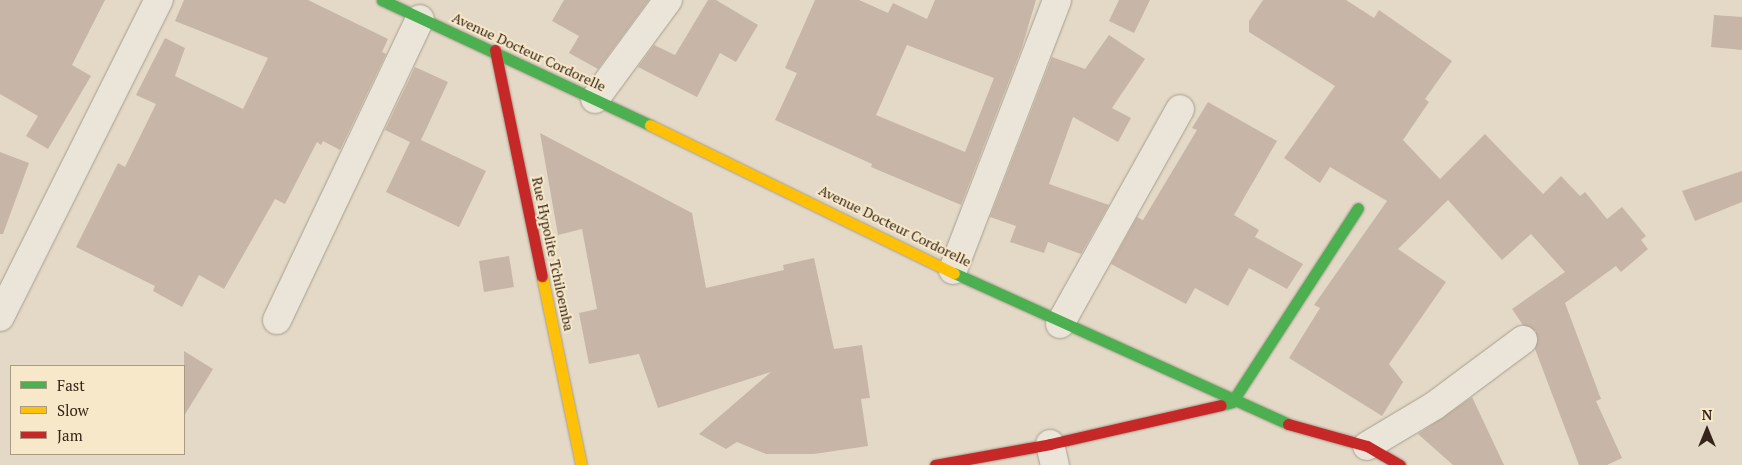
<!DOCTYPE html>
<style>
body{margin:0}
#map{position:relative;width:1742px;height:465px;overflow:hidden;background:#e3d9c6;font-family:"PT Serif",serif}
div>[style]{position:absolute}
.building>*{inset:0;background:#c7b6a7}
.roads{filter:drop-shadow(0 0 1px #a79e90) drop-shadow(0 0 1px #a79e90)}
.street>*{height:28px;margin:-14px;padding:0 14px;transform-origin:14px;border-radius:14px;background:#ebe4d8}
.fast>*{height:11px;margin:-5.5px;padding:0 5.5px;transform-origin:5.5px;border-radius:5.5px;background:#4caf50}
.slow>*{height:11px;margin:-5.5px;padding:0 5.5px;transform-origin:5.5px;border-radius:5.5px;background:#ffc107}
.jam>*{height:11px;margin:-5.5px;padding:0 5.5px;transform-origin:5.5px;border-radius:5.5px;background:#c62828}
span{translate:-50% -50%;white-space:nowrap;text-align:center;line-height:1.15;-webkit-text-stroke:4px #f7e8c9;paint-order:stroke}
.street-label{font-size:14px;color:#352519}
.legend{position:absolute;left:10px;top:365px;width:175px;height:90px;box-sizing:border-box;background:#f7e8c9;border:1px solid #a99a83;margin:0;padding:6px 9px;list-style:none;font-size:15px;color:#352519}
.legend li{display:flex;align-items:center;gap:10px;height:25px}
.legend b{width:25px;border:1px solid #a99a83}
.north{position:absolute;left:1682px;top:405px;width:50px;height:50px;-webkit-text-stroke:4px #f7e8c9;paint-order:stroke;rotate:0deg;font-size:14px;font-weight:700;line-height:20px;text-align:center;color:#352519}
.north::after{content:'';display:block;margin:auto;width:18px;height:22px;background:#352519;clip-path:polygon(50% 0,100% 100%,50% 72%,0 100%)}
</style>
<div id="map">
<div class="building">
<div style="clip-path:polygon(0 0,105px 0,72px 65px,91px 76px,48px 149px,26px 136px,38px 116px,0 94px)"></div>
<div style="clip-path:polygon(184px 0,308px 0,388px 39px,382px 52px,386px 54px,340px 150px,323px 141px,321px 145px,317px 142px,285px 204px,275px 199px,224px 289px,199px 275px,182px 307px,153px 291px,155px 286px,76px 247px,118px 163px,125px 167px,156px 104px,136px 95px,165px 38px,185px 48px,175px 76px,243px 109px,268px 58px,175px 21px)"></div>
<div style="clip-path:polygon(564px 0,649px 0,598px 69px,569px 53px,579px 36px,552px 21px)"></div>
<div style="clip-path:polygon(708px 0,716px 0,758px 25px,736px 62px,720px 53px,697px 97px,638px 67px,654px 45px,675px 55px)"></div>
<div style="clip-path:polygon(evenodd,815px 0,859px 0,888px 13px,893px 3px,927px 19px,935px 0,1036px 0,1022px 47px,961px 205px,871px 167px,872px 164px,775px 120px,797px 73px,785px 68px,815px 0,907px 45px,994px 78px,965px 152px,876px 115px,907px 45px)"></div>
<div style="clip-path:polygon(1119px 0,1150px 0,1134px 33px,1109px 21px)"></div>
<div style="clip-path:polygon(1263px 0,1346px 0,1374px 18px,1379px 10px,1452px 61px,1425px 99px,1429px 102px,1403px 140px,1440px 179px,1485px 134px,1543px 194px,1561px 176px,1580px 196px,1585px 192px,1607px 219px,1622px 207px,1646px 236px,1641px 240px,1648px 249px,1621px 272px,1616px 266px,1565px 303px,1601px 399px,1596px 401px,1622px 458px,1607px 465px,1579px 465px,1535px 349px,1536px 331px,1523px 325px,1512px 309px,1565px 272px,1531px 234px,1502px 260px,1448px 200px,1398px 249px,1446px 282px,1389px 364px,1403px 382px,1382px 416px,1289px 358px,1320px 308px,1314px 305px,1387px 201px,1330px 167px,1320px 183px,1284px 158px,1335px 86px,1249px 32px,1249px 21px)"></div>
<div style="clip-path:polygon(1714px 15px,1742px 17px,1742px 50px,1711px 47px)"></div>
<div style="clip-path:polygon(1109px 35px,1145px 59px,1112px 108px,1131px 118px,1118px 142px,1073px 117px,1049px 184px,1109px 205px,1081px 254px,1048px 242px,1044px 253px,1010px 242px,1016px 226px,990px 217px,1052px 57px,1085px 69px)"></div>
<div style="clip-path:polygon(415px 67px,448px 82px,421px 140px,486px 171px,459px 227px,386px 192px,410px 142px,385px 130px)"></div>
<div style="clip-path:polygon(1208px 102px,1277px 141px,1234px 215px,1259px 230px,1255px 237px,1303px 264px,1287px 289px,1249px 268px,1228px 306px,1195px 288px,1186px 304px,1111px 264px,1137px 217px,1143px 220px,1197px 130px,1192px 128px)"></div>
<div style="clip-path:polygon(540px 133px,692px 213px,706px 288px,784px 270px,783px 265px,814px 258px,834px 349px,862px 345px,870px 398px,861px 399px,868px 446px,814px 454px,766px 454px,737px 442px,726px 449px,699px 434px,771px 372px,658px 408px,639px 354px,589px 364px,579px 313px,597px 309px,582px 229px,558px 235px)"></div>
<div style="clip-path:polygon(0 152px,29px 163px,3px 234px,0 234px)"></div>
<div style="clip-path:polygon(1742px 171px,1742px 202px,1695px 221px,1682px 191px)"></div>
<div style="clip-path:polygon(509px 256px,514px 287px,484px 292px,479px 261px)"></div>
<div style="clip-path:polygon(184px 351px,213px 369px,184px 416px)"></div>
<div style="clip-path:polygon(1472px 397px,1504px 465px,1453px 465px,1418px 434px)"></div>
</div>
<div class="roads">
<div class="street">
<div style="left:595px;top:99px;width:123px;rotate:-53.6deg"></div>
<div style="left:953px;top:270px;width:289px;rotate:-68.9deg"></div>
<div style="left:0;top:317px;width:355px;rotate:-63.4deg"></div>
<div style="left:277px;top:320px;width:333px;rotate:-64.6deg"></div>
<div style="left:1060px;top:324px;width:246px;rotate:-60.8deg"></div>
<div style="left:1050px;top:444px;width:22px;rotate:77deg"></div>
<div style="left:1367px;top:446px;width:78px;rotate:-30.8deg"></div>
<div style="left:1434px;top:406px;width:111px;rotate:-36.6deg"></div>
</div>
<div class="fast">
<div style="left:382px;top:0;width:296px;rotate:25deg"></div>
<div style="left:954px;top:273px;width:367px;rotate:24.3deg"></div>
<div style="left:1221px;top:405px;width:11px;rotate:-15deg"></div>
<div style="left:1232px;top:402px;width:231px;rotate:-57deg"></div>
</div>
<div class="slow">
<div style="left:650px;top:125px;width:338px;rotate:26deg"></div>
<div style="left:542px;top:276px;width:193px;rotate:78.3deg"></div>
</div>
<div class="jam">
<div style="left:495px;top:50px;width:231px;rotate:78.3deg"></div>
<div style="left:1288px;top:424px;width:82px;rotate:15.6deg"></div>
<div style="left:1367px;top:446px;width:38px;rotate:30deg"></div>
<div style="left:935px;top:465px;width:117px;rotate:-10.3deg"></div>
<div style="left:1050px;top:444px;width:175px;rotate:-12.8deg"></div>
</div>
</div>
<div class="street-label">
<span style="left:529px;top:52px;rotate:25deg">Avenue Docteur Cordorelle</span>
<span style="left:895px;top:226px;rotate:26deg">Avenue Docteur Cordorelle</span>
<span style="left:553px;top:254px;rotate:78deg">Rue Hypolite Tchiloemba</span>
</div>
<ul class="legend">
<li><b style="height:6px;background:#4caf50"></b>Fast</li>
<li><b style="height:6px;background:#ffc107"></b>Slow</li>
<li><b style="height:6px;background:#c62828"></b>Jam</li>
</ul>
<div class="north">N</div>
</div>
